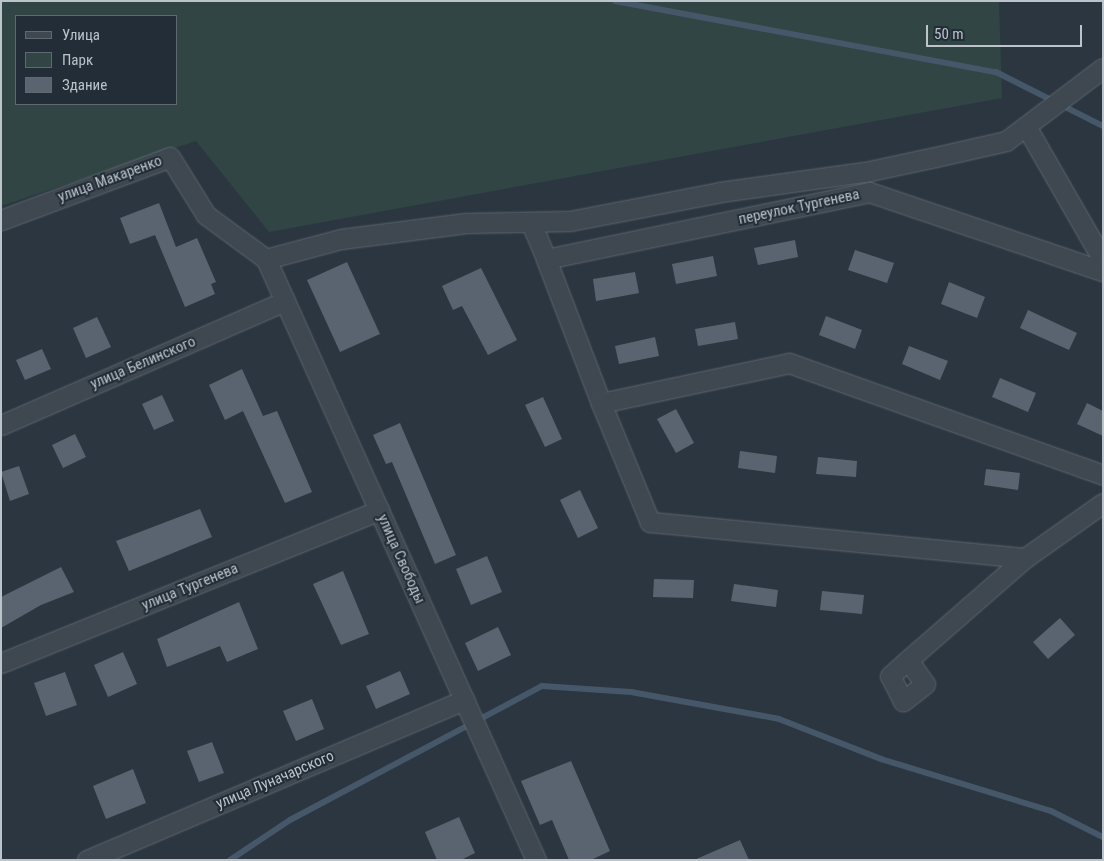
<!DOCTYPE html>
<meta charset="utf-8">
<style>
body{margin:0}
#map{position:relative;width:1104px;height:861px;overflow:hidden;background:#2b3641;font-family:"Roboto Condensed",sans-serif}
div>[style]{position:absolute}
.green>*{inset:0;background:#304544}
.stream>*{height:6px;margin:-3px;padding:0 3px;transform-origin:3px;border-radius:3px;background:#455769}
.building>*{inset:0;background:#5a6470}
.roads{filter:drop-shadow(0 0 1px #5d666e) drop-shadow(0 0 1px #5d666e)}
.street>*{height:19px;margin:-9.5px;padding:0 9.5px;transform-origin:9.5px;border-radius:9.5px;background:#3f4851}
span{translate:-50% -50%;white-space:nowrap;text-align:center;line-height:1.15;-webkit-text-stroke:4px #232d37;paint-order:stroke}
.street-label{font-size:15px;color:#bcc3cb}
.frame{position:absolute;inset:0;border:2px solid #bcc3cb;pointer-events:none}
.legend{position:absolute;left:15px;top:15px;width:162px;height:90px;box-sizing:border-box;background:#232d37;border:1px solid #606972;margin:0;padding:6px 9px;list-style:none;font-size:15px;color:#bcc3cb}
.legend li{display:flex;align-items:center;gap:10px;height:25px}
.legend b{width:25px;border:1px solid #606972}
.scale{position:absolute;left:926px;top:25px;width:156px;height:22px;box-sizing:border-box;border:2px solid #bcc3cb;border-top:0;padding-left:6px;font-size:15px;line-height:18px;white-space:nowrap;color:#bcc3cb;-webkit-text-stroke:4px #232d37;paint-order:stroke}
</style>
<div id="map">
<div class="green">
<div style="clip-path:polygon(evenodd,1px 1px,999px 1px,1002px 98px,269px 232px,196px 141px,1px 206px,1px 1px,16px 16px,176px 16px,176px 104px,16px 104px,16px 16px)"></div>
</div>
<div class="stream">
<div style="left:615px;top:1px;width:388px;rotate:10.6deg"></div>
<div style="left:996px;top:72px;width:120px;rotate:26.8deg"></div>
<div style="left:230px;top:860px;width:72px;rotate:-33.7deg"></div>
<div style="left:290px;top:820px;width:285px;rotate:-28deg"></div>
<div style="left:542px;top:686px;width:89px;rotate:3.9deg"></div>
<div style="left:631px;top:692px;width:150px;rotate:10.3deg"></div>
<div style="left:779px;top:719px;width:110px;rotate:21.4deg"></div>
<div style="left:881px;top:759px;width:178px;rotate:17deg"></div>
<div style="left:1051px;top:811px;width:58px;rotate:26.6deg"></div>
</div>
<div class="building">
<div style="clip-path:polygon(159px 203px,176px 247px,197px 238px,216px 282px,211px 284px,215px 294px,185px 307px,155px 235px,130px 244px,120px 218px)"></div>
<div style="clip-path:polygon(795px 240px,798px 257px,758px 265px,754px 248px)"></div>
<div style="clip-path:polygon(855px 250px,894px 263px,887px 283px,848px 270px)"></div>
<div style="clip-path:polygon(713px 256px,717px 276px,676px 284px,672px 264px)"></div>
<div style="clip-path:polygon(347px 262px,380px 334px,340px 352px,307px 280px)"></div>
<div style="clip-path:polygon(481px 268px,517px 340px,488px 355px,462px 306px,453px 310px,442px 286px)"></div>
<div style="clip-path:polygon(635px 272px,639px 293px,596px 301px,593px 279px)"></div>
<div style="clip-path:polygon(949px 282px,985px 297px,977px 318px,941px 304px)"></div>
<div style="clip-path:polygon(1028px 310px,1077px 333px,1069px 350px,1020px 328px)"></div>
<div style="clip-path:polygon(826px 316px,862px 330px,855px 349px,819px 335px)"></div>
<div style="clip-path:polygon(97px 317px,111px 347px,86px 358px,73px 328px)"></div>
<div style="clip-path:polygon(735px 322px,738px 339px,698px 346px,695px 329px)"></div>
<div style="clip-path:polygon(655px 337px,659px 356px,619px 364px,615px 346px)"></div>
<div style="clip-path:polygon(909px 346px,948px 361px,940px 380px,902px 364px)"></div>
<div style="clip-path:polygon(42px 349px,51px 369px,25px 380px,16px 360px)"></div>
<div style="clip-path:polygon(242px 369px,263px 416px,277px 411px,312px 492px,285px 503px,243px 411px,225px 420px,209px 385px)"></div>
<div style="clip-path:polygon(1000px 378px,1036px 393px,1028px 412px,992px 397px)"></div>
<div style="clip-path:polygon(162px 395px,174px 421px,154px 430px,142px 404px)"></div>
<div style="clip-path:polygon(543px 397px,562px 439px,545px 447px,525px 405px)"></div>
<div style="clip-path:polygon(1087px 403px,1103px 411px,1103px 436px,1077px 424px)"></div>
<div style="clip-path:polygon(676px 409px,694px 443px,676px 453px,657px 419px)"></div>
<div style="clip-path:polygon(400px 423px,456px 555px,435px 564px,392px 462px,386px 464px,373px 435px)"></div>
<div style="clip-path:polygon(75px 434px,86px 457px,63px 468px,52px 445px)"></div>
<div style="clip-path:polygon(740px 451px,777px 456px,775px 473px,738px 468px)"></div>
<div style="clip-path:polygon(818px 457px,857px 461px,856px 477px,816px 474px)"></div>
<div style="clip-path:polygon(19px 466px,29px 494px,10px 501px,1px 472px)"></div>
<div style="clip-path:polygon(986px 469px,1020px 473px,1018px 490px,984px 485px)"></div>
<div style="clip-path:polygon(580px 490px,598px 528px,578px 538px,560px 500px)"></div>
<div style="clip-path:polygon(200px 509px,212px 537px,129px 571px,116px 541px)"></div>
<div style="clip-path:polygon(487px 556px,502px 592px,471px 605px,456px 569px)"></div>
<div style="clip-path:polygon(61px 567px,74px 592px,41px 605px,1px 628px,1px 597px)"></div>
<div style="clip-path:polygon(343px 571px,369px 634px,341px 645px,313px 584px)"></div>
<div style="clip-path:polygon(654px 579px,694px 580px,693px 598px,653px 597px)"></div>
<div style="clip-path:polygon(734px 584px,778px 590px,776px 607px,731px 601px)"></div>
<div style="clip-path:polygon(822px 591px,864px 595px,862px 614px,820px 610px)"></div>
<div style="clip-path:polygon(239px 602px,258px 649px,227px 662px,220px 646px,167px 667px,157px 639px)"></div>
<div style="clip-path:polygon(1060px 618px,1075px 635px,1048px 659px,1033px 642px)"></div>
<div style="clip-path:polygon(498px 627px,511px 655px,478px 671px,465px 643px)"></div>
<div style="clip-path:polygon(123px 652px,137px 684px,108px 697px,94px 665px)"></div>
<div style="clip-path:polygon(400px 671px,410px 694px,376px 709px,366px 686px)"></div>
<div style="clip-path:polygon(65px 672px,77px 705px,46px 716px,34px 683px)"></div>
<div style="clip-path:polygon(312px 699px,324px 729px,296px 741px,283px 711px)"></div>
<div style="clip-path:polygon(212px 742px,224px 773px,199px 782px,187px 751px)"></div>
<div style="clip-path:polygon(571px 761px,610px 851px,591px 860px,569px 860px,552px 820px,540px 825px,521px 781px)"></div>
<div style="clip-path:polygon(133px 769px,146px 803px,106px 819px,93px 786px)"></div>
<div style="clip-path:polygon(459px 817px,475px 853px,461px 860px,437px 860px,425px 832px)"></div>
<div style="clip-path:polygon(740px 840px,749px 860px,694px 860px)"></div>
</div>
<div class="roads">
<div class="street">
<div style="left:1027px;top:128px;width:152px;rotate:60.1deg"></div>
<div style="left:1px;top:220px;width:180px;rotate:-20.4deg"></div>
<div style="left:170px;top:157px;width:68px;rotate:58.2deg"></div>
<div style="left:206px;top:215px;width:74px;rotate:36.3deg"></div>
<div style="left:266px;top:259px;width:659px;rotate:65.81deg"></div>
<div style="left:531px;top:223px;width:39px;rotate:67deg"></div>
<div style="left:266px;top:259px;width:78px;rotate:-14.9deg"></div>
<div style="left:341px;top:239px;width:126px;rotate:-7.3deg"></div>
<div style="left:466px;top:223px;width:104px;rotate:-1.1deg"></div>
<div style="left:570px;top:221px;width:153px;rotate:-10.9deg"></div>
<div style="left:720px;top:192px;width:146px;rotate:-7.9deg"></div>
<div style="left:865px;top:172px;width:67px;rotate:-12deg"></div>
<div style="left:931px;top:158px;width:77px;rotate:-12.8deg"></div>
<div style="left:1006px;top:141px;width:121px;rotate:-37deg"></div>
<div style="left:601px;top:403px;width:154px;rotate:-110.9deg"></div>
<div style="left:546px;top:259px;width:330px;rotate:-11.7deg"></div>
<div style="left:869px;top:192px;width:247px;rotate:18.7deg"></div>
<div style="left:1px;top:425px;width:310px;rotate:-23.6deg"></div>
<div style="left:1025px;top:558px;width:377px;rotate:-174.5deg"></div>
<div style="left:650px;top:522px;width:129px;rotate:-112.4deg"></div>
<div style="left:601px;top:403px;width:192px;rotate:-12deg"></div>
<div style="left:789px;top:363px;width:333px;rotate:19.6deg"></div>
<div style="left:908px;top:660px;width:29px;rotate:55deg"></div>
<div style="left:925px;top:684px;width:28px;rotate:142deg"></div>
<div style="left:903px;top:701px;width:28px;rotate:-117deg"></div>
<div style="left:890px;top:676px;width:24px;rotate:-42deg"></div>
<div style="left:908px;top:660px;width:155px;rotate:-41.1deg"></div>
<div style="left:1025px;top:558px;width:95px;rotate:-35.2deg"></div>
<div style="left:1px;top:663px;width:408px;rotate:-22deg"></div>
<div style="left:87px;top:860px;width:410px;rotate:-23deg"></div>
</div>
</div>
<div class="street-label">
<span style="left:110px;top:179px;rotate:-20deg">улица Макаренко</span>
<span style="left:799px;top:207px;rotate:-12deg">переулок Тургенева</span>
<span style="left:143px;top:363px;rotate:-23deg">улица Белинского</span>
<span style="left:401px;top:559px;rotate:66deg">улица Свободы</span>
<span style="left:190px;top:587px;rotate:-22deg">улица Тургенева</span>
<span style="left:275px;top:780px;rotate:-23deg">улица Луначарского</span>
</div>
<div class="frame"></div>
<ul class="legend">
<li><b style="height:6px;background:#3f4851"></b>Улица</li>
<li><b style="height:14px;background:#304544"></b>Парк</li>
<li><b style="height:14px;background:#5a6470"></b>Здание</li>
</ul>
<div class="scale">50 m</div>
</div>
